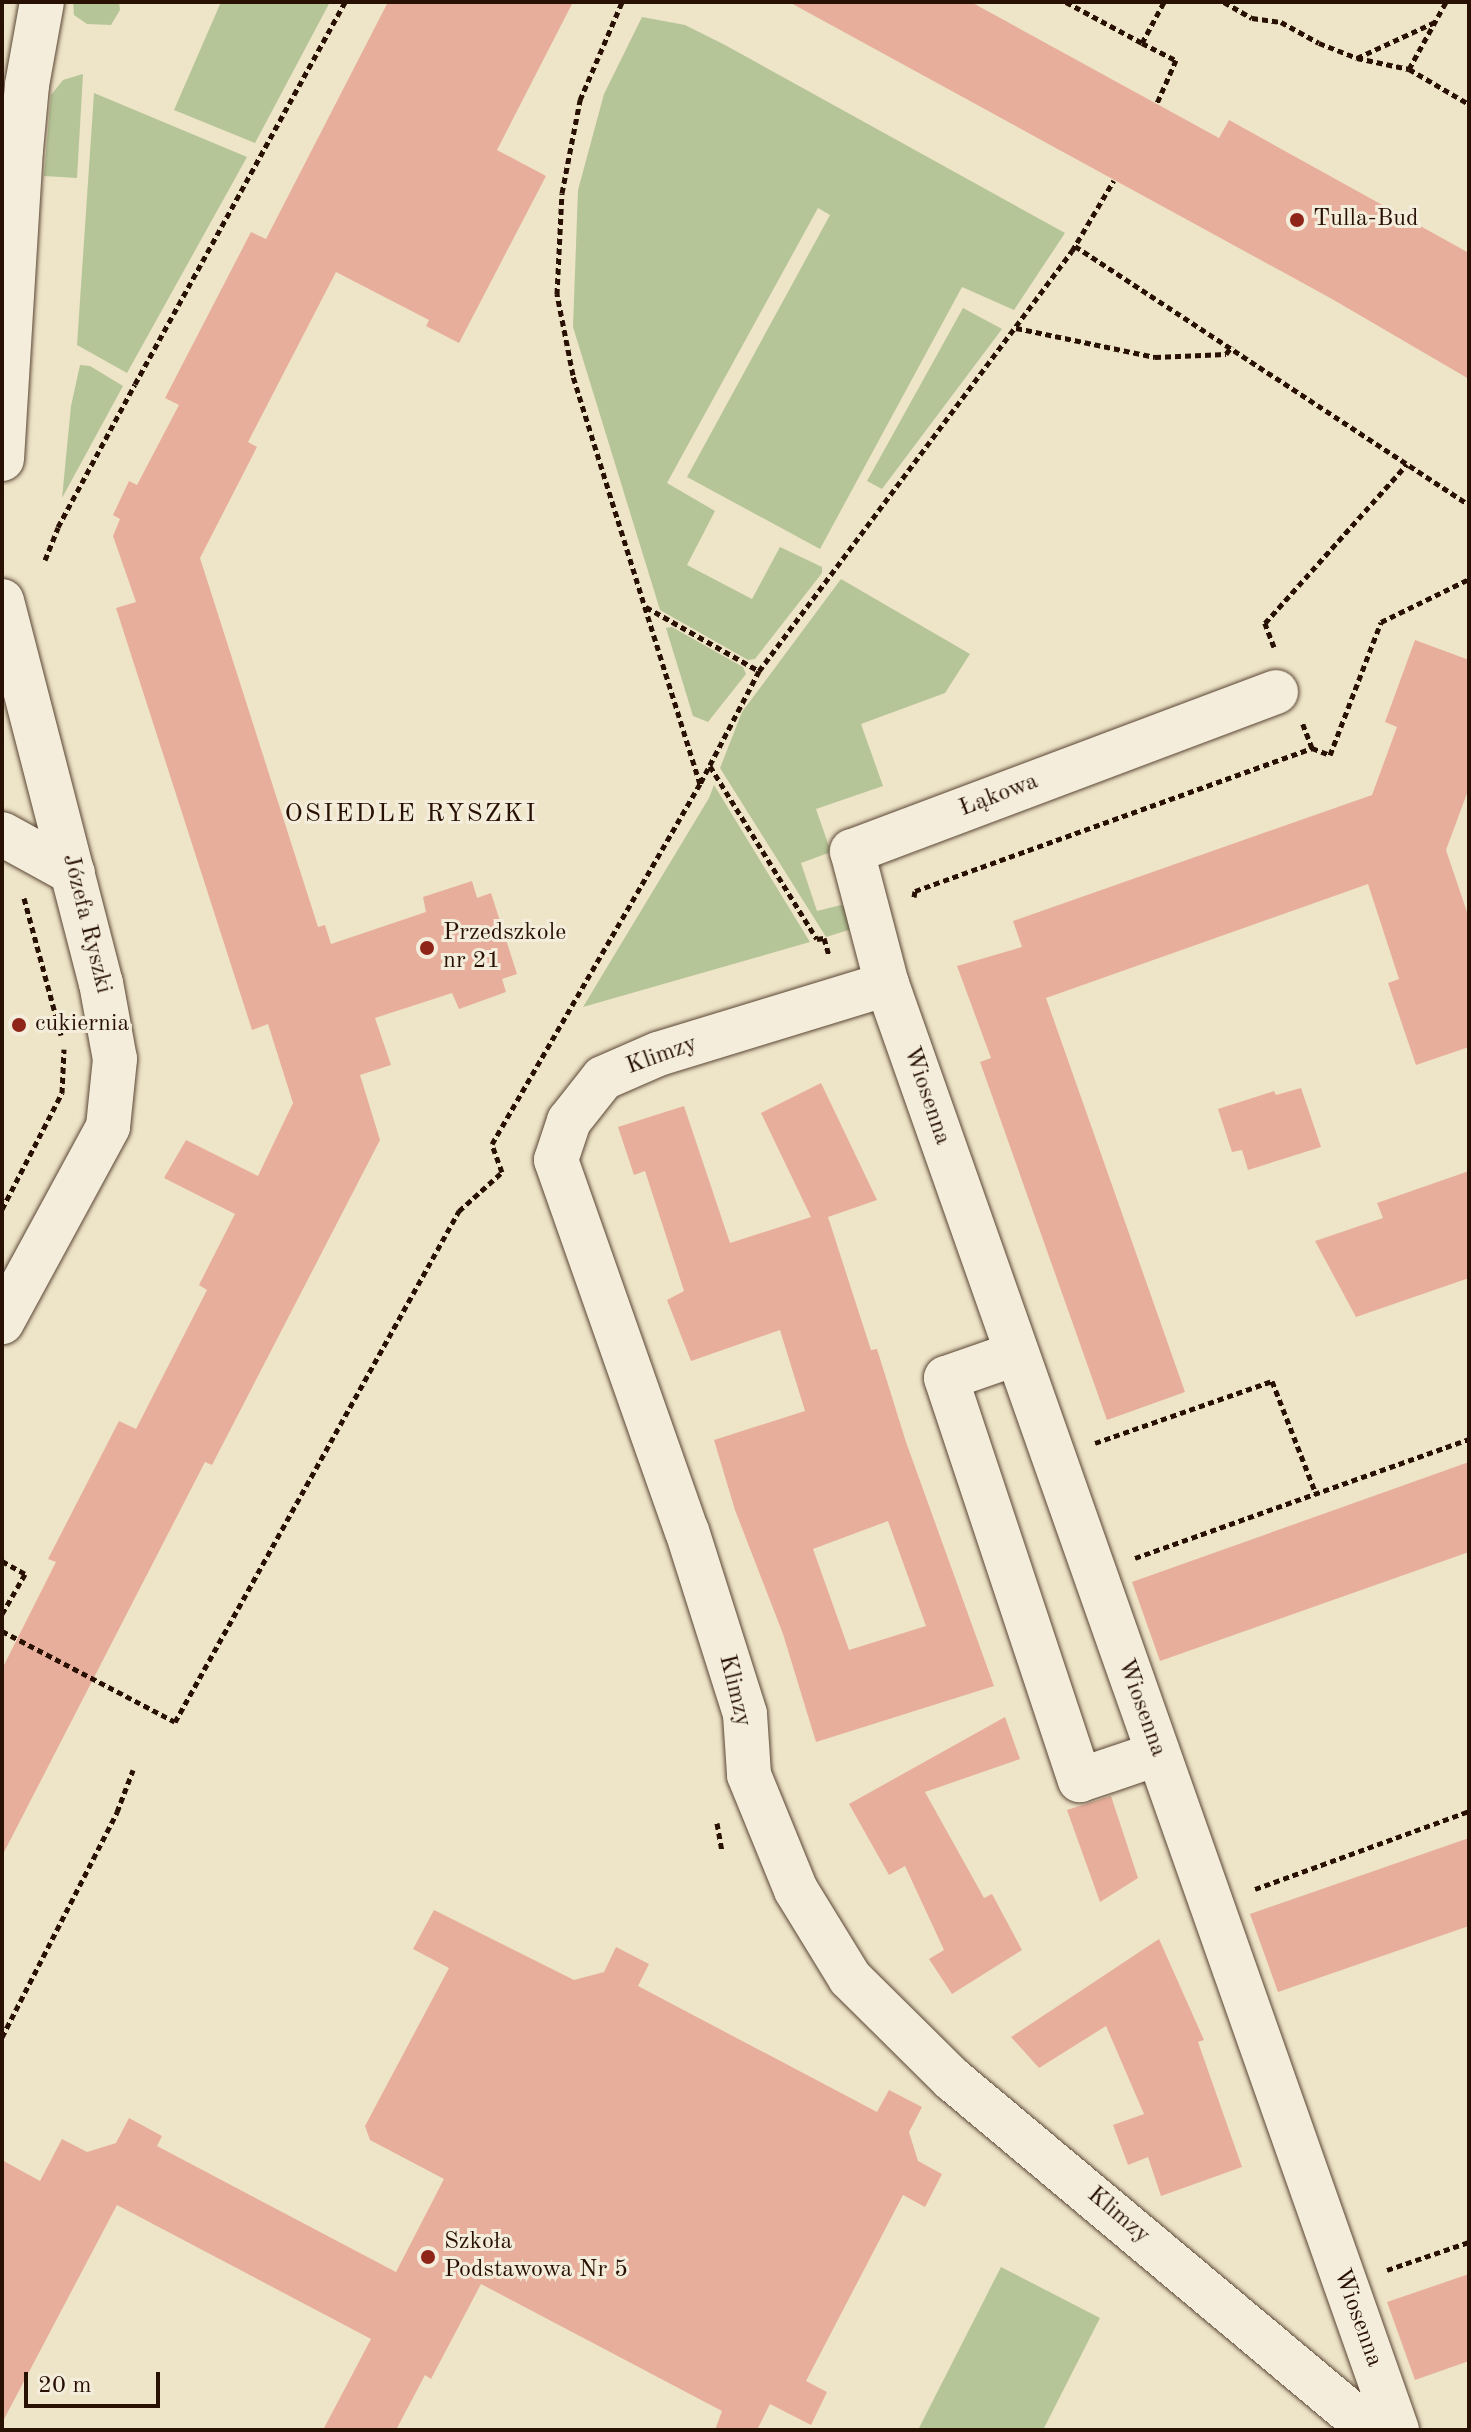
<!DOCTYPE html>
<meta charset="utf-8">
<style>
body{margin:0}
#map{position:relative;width:1471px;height:2432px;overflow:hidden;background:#eee4c8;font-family:"Old Standard TT",serif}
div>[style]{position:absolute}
.green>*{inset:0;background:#b6c598}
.building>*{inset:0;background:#e7af9b}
.path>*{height:5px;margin-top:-2.5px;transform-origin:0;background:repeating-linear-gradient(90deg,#281103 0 6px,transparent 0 10px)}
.roads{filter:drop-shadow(0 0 2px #5a4634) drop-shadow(0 0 2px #5a4634)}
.minor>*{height:44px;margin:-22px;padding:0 22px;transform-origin:22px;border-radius:22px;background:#f4eddb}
.dots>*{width:22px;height:22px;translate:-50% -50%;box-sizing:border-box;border:4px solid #f4eddb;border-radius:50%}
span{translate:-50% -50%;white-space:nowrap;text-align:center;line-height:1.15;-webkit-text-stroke:6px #f4eddb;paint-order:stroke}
.poi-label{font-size:24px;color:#281103}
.left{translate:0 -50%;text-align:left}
.street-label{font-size:24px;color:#281103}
.neighbourhood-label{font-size:26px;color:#281103;letter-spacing:2px}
.frame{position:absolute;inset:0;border:4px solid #281103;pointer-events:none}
.scale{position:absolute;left:24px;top:2372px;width:136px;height:36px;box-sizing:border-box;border:4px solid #281103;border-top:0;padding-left:10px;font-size:24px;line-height:28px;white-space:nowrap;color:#281103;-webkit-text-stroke:6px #f4eddb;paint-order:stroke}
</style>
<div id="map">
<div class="green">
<div style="clip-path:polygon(73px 2px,119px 2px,120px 10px,111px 25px,87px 24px,74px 15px)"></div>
<div style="clip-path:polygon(221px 2px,330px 2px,255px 143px,174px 110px)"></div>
<div style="clip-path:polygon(642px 17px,685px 25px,725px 45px,1065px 233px,1014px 310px,962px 287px,820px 549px,687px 477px,830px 215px,818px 208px,667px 483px,715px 511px,687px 565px,752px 599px,780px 547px,822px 567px,822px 573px,755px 659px,748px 660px,660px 610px,573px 327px,578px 190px,604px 94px)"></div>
<div style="clip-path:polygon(83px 74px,77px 178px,44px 176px,51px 95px,63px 80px)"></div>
<div style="clip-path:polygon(94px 93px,247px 157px,127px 373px,77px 345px)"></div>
<div style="clip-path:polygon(963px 308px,1002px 329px,882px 489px,867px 481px)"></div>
<div style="clip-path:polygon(80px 365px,90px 366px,123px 386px,62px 498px,71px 406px)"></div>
<div style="clip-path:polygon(841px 579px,970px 654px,945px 693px,861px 724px,883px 786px,816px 809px,831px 852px,801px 863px,817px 911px,841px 905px,849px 909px,852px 929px,826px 937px,720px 768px,742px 712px)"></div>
<div style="clip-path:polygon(672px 627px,743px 667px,746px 674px,708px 722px,693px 716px,666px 628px)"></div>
<div style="clip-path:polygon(714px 785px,810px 942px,583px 1007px,709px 798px)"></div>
<div style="clip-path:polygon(1001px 2267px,1100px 2318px,1043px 2430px,918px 2430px)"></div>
</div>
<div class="building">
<div style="clip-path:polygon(388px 2px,573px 2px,497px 150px,546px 176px,459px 343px,426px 326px,429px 320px,336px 272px,248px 442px,257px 447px,200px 558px,318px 927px,325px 925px,331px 944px,426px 912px,423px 897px,472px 881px,477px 898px,491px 893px,517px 974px,502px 979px,506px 992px,459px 1009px,452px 993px,375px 1018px,391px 1065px,360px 1075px,380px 1140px,212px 1465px,205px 1462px,2px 1856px,2px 1669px,56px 1562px,48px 1559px,119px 1421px,136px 1429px,207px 1290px,199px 1285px,235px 1214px,164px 1178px,186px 1140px,258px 1176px,293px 1103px,268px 1024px,252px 1030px,116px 608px,136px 602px,113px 536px,120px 519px,113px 515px,129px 481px,137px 485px,179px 405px,165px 398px,251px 232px,266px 239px)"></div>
<div style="clip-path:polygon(789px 2px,971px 2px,1219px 138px,1229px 120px,1469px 253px,1469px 379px,1332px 299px)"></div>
<div style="clip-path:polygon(1415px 640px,1469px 660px,1469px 788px,1446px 850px,1469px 918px,1469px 1047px,1416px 1065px,1388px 983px,1399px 979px,1368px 884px,1046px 998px,1185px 1392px,1107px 1420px,980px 1062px,991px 1058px,957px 966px,1022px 947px,1013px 921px,1372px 795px,1397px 727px,1385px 722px)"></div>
<div style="clip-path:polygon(evenodd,821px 1083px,877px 1200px,828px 1217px,871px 1350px,877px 1349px,906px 1442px,994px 1686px,816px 1742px,783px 1634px,735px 1510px,714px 1440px,805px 1411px,780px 1330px,691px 1361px,667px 1300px,684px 1291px,645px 1171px,634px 1175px,618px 1127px,684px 1106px,730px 1243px,811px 1217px,761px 1113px,821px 1083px,888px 1521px,926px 1626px,849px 1650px,813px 1549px,888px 1521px)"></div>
<div style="clip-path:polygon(1301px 1088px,1321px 1147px,1248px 1170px,1242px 1150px,1232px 1152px,1218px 1109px,1274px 1091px,1276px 1095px)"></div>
<div style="clip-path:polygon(1469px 1171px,1469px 1278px,1356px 1317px,1315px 1241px,1383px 1218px,1377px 1203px)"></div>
<div style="clip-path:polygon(1469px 1462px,1469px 1552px,1160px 1661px,1132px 1582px)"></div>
<div style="clip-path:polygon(1005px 1717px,1020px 1759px,925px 1792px,984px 1898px,992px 1894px,1022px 1950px,952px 1994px,929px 1959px,944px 1950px,905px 1866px,889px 1875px,849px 1804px)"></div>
<div style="clip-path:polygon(1111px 1796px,1138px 1878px,1100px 1902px,1067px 1810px)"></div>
<div style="clip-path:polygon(1469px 1838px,1469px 1926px,1278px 1992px,1250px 1914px)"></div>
<div style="clip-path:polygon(434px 1910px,574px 1980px,604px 1972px,616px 1947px,649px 1964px,638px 1986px,877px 2112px,889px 2090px,922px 2107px,909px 2132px,918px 2161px,942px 2174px,925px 2207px,903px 2195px,806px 2381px,827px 2392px,811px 2425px,770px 2404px,757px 2430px,715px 2430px,722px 2411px,481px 2284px,431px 2379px,425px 2375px,396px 2430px,323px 2430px,371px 2339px,117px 2205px,2px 2423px,2px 2160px,40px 2181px,62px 2139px,87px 2152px,116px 2143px,129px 2118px,162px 2136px,157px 2146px,396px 2272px,444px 2179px,370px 2140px,365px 2126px,449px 1968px,413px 1949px)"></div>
<div style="clip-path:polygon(1159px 1939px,1204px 2040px,1198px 2042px,1242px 2167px,1161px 2196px,1148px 2157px,1128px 2165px,1113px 2125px,1144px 2114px,1106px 2026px,1039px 2068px,1011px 2037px)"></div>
<div style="clip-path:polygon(1469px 2274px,1469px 2361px,1415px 2380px,1387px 2302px)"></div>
</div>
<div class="path">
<div style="left:1066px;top:2px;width:86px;rotate:28.3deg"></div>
<div style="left:1142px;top:43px;width:47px;rotate:-61.8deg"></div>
<div style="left:1224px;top:2px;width:32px;rotate:30deg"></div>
<div style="left:1252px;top:18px;width:29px;rotate:8deg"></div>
<div style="left:1281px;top:22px;width:43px;rotate:28.9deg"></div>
<div style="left:1319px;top:43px;width:41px;rotate:21.5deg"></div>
<div style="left:1357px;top:58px;width:53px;rotate:11.9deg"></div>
<div style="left:1409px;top:69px;width:69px;rotate:30.3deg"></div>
<div style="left:1142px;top:43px;width:38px;rotate:27deg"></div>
<div style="left:1176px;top:60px;width:47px;rotate:113.8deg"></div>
<div style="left:1357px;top:58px;width:86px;rotate:-24.8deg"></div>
<div style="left:1409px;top:69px;width:77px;rotate:-61.1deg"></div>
<div style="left:1075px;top:246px;width:472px;rotate:33.3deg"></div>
<div style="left:1016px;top:328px;width:142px;rotate:11.8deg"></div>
<div style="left:1155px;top:357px;width:71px;rotate:-2.4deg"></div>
<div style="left:1226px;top:354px;width:10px;rotate:-53deg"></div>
<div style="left:45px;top:560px;width:35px;rotate:-68deg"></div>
<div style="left:58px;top:527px;width:162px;rotate:-61.7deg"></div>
<div style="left:135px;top:384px;width:436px;rotate:-61.2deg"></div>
<div style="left:646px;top:607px;width:130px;rotate:29.5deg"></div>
<div style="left:759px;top:671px;width:127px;rotate:117.6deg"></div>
<div style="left:1274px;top:647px;width:26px;rotate:-111deg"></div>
<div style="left:1265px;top:623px;width:213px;rotate:-48.2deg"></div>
<div style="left:759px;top:671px;width:524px;rotate:-53.31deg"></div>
<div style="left:1072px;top:251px;width:82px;rotate:-59.4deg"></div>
<div style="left:1312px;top:748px;width:19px;rotate:21deg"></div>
<div style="left:1330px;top:755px;width:142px;rotate:-69deg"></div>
<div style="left:1381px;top:622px;width:98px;rotate:-26deg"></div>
<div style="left:710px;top:766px;width:203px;rotate:58.3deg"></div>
<div style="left:817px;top:939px;width:7px;rotate:-8deg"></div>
<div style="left:824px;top:938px;width:19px;rotate:74deg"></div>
<div style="left:914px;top:897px;width:6px;rotate:-81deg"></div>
<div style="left:915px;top:891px;width:422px;rotate:-19.8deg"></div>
<div style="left:1312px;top:748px;width:26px;rotate:-111deg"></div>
<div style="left:24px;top:898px;width:142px;rotate:74.9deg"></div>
<div style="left:2px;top:1209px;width:131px;rotate:-62.7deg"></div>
<div style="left:62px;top:1093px;width:44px;rotate:-87.4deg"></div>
<div style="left:1095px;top:1443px;width:188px;rotate:-19.3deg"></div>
<div style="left:1272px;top:1381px;width:121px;rotate:68.7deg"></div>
<div style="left:1135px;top:1558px;width:355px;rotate:-19.6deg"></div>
<div style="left:2px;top:1561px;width:26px;rotate:29deg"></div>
<div style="left:25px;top:1574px;width:46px;rotate:119.9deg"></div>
<div style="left:2px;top:1631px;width:195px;rotate:27.7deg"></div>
<div style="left:175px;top:1722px;width:585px;rotate:-60.94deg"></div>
<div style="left:459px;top:1211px;width:58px;rotate:-42.2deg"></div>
<div style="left:502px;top:1172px;width:30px;rotate:-110deg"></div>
<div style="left:492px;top:1144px;width:416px;rotate:-60deg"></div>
<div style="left:700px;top:784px;width:428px;rotate:-107.3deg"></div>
<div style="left:573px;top:375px;width:83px;rotate:-101.2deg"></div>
<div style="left:557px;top:294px;width:101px;rotate:-87.2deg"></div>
<div style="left:562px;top:193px;width:95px;rotate:-79deg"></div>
<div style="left:580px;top:100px;width:107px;rotate:-66.8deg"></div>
<div style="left:717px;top:1823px;width:27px;rotate:80deg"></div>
<div style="left:1255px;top:1889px;width:228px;rotate:-20deg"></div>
<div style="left:2px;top:2037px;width:253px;rotate:-62.9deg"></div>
<div style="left:117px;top:1812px;width:45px;rotate:-69.1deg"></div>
<div style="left:1387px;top:2270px;width:87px;rotate:-18.9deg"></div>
</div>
<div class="roads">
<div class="minor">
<div style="left:2px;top:459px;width:310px;rotate:-86.5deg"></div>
<div style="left:21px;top:150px;width:65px;rotate:-84.7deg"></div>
<div style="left:27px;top:85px;width:84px;rotate:-79.8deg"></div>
<div style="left:2px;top:601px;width:395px;rotate:75.5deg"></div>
<div style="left:101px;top:983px;width:77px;rotate:79.6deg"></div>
<div style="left:115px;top:1059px;width:68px;rotate:95.9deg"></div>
<div style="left:108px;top:1127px;width:222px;rotate:118.5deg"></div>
<div style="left:1276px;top:692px;width:453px;rotate:159.4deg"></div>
<div style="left:852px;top:851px;width:138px;rotate:75.3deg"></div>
<div style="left:887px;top:984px;width:1533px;rotate:70.57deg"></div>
<div style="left:2px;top:834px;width:81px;rotate:28.8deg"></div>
<div style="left:887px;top:984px;width:239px;rotate:163deg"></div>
<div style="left:658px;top:1054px;width:60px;rotate:156.4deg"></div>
<div style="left:603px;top:1078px;width:55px;rotate:128.3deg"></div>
<div style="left:569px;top:1121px;width:41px;rotate:108.4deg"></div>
<div style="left:556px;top:1160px;width:393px;rotate:70.6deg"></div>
<div style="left:687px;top:1531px;width:192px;rotate:72.4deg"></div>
<div style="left:745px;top:1714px;width:61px;rotate:86.2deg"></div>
<div style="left:749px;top:1775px;width:124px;rotate:67.8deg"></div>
<div style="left:796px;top:1890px;width:103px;rotate:58.5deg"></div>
<div style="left:850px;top:1978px;width:144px;rotate:44.7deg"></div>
<div style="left:952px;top:2079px;width:547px;rotate:39.95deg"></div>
<div style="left:1015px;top:1354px;width:73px;rotate:160.8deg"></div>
<div style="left:946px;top:1378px;width:424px;rotate:71.6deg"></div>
<div style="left:1080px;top:1780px;width:81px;rotate:-18.7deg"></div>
</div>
</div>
<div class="dots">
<div style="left:1297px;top:220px;background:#8f2418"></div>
<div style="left:427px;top:948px;background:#8f2418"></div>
<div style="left:19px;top:1025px;background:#8f2418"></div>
<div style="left:428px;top:2257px;background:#8f2418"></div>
</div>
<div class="poi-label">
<span class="left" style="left:1313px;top:220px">Tulla-Bud</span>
<span class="left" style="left:443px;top:948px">Przedszkole<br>nr 21</span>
<span class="left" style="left:35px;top:1025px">cukiernia</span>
<span class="left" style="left:444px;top:2257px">Szkoła<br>Podstawowa Nr 5</span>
</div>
<div class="street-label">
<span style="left:999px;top:796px;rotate:-21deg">Łąkowa</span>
<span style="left:86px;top:924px;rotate:76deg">Józefa Ryszki</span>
<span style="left:662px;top:1056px;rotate:-20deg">Klimzy</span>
<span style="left:926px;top:1096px;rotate:71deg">Wiosenna</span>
<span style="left:734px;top:1691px;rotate:76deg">Klimzy</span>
<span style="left:1141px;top:1708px;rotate:70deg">Wiosenna</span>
<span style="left:1118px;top:2216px;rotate:40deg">Klimzy</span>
<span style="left:1357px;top:2318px;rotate:70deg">Wiosenna</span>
</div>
<div class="neighbourhood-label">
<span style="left:411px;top:815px">OSIEDLE RYSZKI</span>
</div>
<div class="frame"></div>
<div class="scale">20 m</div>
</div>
